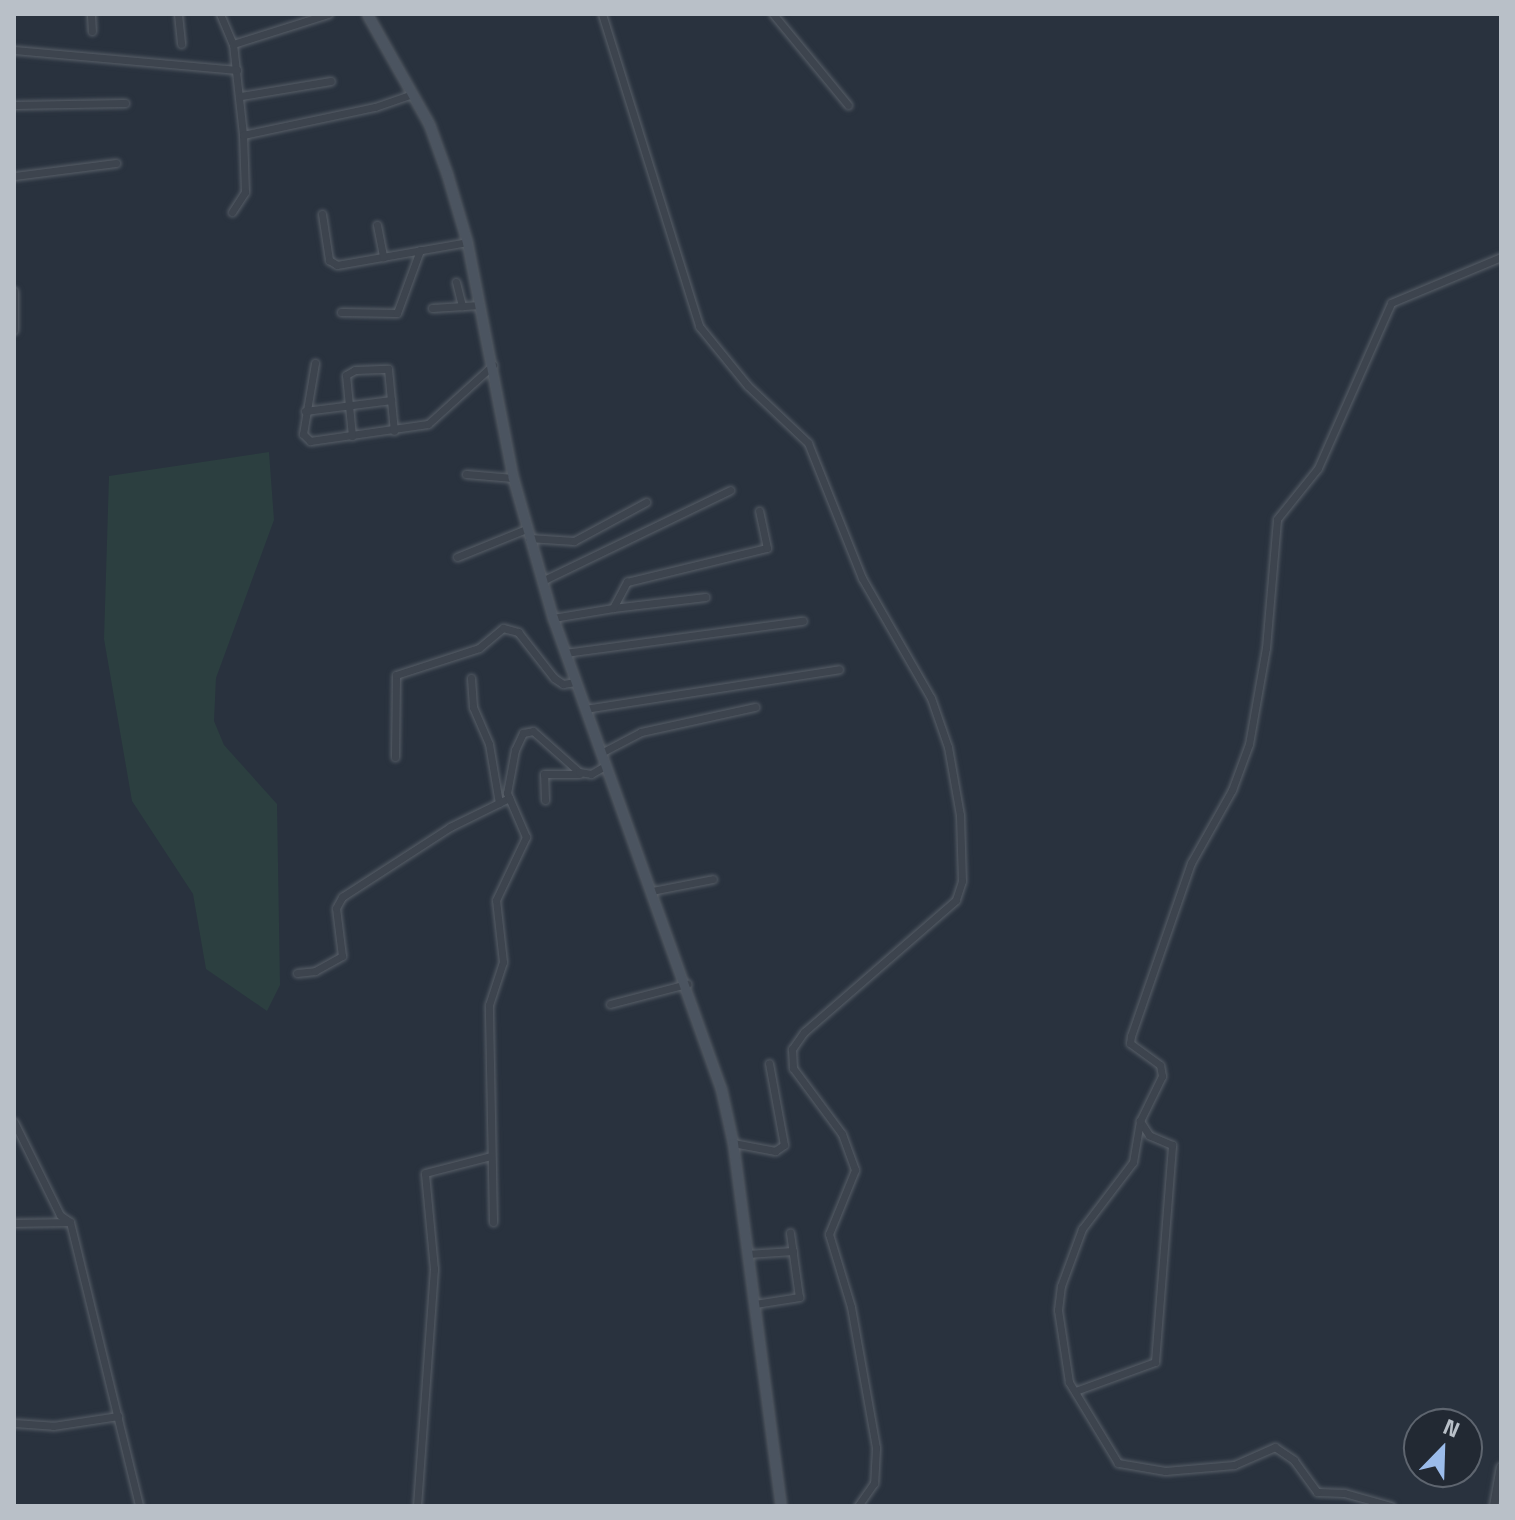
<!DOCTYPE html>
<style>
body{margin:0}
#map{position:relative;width:1515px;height:1520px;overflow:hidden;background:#29323e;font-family:"Titillium Web",sans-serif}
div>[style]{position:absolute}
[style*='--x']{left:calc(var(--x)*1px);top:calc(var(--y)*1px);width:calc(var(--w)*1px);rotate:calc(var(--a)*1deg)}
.green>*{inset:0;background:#2c3f40}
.roads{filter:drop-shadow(0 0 2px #585f68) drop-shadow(0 0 2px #585f68)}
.minor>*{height:7px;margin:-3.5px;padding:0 3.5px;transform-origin:3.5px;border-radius:3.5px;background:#3d444e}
.tertiary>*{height:8px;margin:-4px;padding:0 4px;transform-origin:4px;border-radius:4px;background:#3d444e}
.secondary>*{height:9px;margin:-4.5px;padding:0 4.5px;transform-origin:4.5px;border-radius:4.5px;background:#4b5460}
span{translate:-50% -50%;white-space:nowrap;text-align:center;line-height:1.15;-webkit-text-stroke:7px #222933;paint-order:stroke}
.frame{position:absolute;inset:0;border:16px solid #b9c0c8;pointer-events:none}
.north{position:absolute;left:1403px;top:1408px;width:80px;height:80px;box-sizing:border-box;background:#222933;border:2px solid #5e656f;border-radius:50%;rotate:23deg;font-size:22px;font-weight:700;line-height:32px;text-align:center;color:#b9c0c8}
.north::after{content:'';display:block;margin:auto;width:28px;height:36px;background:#9bbceb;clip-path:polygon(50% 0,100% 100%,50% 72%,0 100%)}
</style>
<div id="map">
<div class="green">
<div style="clip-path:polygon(269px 452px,274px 520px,216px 678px,214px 721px,224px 745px,277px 804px,280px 985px,267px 1011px,206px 969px,193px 894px,132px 801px,104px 639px,109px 476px)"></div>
</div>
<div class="roads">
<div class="minor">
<div style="--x:91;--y:14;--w:17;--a:87"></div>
<div style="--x:178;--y:14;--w:30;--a:84"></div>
<div style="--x:220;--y:14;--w:33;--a:67"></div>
<div style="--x:233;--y:44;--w:92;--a:83.7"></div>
<div style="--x:243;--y:135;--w:57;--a:88"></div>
<div style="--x:245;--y:192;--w:24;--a:123"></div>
<div style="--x:602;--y:14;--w:327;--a:72.7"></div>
<div style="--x:699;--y:326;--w:77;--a:50.8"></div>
<div style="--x:748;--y:386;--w:83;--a:43.5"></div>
<div style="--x:808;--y:443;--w:145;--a:68.2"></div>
<div style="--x:862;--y:578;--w:138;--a:60.1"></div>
<div style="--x:931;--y:698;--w:52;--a:70.9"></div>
<div style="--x:948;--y:747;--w:69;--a:80"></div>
<div style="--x:960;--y:815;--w:66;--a:88.3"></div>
<div style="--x:962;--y:881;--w:20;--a:108"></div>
<div style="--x:956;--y:900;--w:201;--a:139"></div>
<div style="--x:804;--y:1032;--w:21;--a:125"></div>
<div style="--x:792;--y:1049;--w:19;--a:87"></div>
<div style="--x:793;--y:1068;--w:82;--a:53.4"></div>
<div style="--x:842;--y:1134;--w:38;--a:70"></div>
<div style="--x:855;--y:1170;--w:69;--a:112.1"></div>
<div style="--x:829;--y:1234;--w:76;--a:73.2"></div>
<div style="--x:851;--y:1307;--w:143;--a:79.9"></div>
<div style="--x:876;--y:1448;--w:35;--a:93"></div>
<div style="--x:874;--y:1483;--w:28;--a:125"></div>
<div style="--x:773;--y:14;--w:118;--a:50.5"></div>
<div style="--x:233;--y:44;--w:100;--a:-17.5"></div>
<div style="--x:14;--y:50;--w:224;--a:5.1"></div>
<div style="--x:241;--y:96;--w:91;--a:-9.5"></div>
<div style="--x:14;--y:105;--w:111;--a:-1"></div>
<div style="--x:243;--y:135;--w:135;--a:-12"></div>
<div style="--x:375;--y:107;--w:39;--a:-19"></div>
<div style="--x:14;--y:176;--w:103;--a:-7.3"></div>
<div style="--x:322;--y:214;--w:47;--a:81.3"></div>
<div style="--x:329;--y:260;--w:9;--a:32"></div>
<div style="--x:337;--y:265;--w:132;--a:-10"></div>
<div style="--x:377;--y:225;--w:33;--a:79"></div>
<div style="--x:456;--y:282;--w:25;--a:76"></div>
<div style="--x:14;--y:291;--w:39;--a:90"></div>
<div style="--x:432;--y:308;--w:48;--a:-3.6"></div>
<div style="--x:341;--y:312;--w:56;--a:1"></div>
<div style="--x:397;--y:313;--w:67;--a:-69.9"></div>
<div style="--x:315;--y:363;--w:72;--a:99.6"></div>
<div style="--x:303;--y:434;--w:10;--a:45"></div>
<div style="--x:310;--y:441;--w:119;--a:-8.2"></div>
<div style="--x:428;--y:424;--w:88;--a:-42.2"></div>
<div style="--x:305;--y:411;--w:87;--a:-7.3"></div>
<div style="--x:352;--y:436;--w:61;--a:-95.6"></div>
<div style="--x:346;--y:375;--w:10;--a:-29"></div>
<div style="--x:355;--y:370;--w:33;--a:-2"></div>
<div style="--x:388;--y:369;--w:62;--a:84.5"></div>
<div style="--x:466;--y:474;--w:47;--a:4.9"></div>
<div style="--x:529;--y:538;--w:45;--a:3.8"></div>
<div style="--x:574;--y:541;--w:82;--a:-28.4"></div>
<div style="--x:457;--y:557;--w:74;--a:-22.1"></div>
<div style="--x:542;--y:581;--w:209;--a:-25.8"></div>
<div style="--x:613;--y:608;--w:93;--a:-6.8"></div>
<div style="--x:553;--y:618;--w:61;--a:-9.5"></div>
<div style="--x:613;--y:608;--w:30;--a:-62"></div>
<div style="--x:627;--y:582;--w:144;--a:-13.7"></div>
<div style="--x:767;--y:548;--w:38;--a:-102"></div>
<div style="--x:565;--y:653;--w:240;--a:-7.7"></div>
<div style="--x:471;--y:678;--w:29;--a:86"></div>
<div style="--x:473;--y:707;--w:40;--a:66.6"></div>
<div style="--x:489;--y:744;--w:60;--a:80.4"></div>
<div style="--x:585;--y:709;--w:257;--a:-8.9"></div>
<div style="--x:601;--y:753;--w:45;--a:-27.7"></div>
<div style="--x:641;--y:732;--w:117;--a:-12.4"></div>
<div style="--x:395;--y:757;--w:82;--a:-89.3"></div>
<div style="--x:396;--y:675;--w:87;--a:-18"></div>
<div style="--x:479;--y:648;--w:31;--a:-40"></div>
<div style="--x:503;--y:628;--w:16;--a:15"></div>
<div style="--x:518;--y:632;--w:58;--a:52"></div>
<div style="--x:554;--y:678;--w:11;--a:34"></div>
<div style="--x:563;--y:684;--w:12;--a:-9"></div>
<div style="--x:545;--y:800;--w:26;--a:-92"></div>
<div style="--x:544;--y:774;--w:35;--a:0"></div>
<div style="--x:652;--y:891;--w:62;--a:-11.1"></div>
<div style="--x:297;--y:973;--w:18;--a:-6"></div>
<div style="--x:315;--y:971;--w:31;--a:-29"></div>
<div style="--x:342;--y:956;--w:48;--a:-97.1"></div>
<div style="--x:336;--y:908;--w:13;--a:-61"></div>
<div style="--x:342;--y:897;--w:129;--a:-32.9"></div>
<div style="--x:450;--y:827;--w:66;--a:-26.2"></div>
<div style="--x:610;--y:1004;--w:80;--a:-14.6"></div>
<div style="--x:14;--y:1122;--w:104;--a:63.7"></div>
<div style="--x:60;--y:1215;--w:12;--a:35"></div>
<div style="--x:70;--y:1222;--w:292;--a:76.3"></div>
<div style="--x:733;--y:1143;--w:43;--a:10.8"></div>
<div style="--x:775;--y:1151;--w:11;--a:-34"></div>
<div style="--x:784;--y:1145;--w:83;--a:-100.4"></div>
<div style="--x:493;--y:1222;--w:217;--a:-91.1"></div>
<div style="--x:489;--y:1005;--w:45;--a:-72"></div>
<div style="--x:503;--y:962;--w:62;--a:-96.4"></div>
<div style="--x:496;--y:900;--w:70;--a:-64.5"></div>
<div style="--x:526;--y:837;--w:48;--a:-113.4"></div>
<div style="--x:507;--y:793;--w:44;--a:-79.5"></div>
<div style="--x:515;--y:750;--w:19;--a:-65"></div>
<div style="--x:523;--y:733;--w:10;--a:-11"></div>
<div style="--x:533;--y:731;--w:62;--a:41.7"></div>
<div style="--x:579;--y:772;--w:12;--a:9"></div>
<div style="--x:591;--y:774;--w:16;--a:-30"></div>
<div style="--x:14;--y:1223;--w:56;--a:-1"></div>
<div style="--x:747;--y:1254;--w:46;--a:-3.7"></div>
<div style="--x:755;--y:1304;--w:45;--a:-9"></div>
<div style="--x:799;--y:1297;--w:65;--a:-98"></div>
<div style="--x:1078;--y:1390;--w:82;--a:-20"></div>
<div style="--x:1155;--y:1362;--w:218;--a:-85.5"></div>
<div style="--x:1172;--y:1145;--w:25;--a:-157"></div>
<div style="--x:1149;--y:1135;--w:17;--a:-123"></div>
<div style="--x:14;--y:1423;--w:39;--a:4"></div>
<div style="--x:53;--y:1426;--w:66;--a:-8.7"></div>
<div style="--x:417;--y:1506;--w:238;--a:-85.9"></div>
<div style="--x:434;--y:1269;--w:96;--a:-95.4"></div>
<div style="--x:425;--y:1173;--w:68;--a:-14.4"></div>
<div style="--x:1391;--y:1506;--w:49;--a:-164.5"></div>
<div style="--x:1344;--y:1493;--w:27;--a:-178"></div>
<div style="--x:1317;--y:1492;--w:39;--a:-126"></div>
<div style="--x:1294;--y:1460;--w:23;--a:-146"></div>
<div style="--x:1275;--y:1447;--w:45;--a:156.3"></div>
<div style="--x:1234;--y:1465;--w:69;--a:175"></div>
<div style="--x:1165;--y:1471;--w:48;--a:-170.3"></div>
<div style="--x:1118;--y:1463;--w:95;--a:-121.2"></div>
<div style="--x:1069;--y:1382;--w:73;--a:-98.7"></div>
<div style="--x:1058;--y:1310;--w:24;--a:-83"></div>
<div style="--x:1061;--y:1286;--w:61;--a:-69.8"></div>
<div style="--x:1082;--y:1229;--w:84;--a:-52.7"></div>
<div style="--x:1133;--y:1162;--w:42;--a:-80.3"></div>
<div style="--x:1140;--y:1121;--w:50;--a:-63.9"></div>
<div style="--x:1162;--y:1076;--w:11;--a:-100"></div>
<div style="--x:1160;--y:1065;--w:37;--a:-144"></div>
<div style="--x:1130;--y:1043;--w:7;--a:-82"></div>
<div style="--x:1131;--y:1036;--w:183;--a:-70.9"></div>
<div style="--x:1191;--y:863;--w:84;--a:-60.7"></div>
<div style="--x:1232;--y:790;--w:49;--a:-69.7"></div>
<div style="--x:1249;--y:744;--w:97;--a:-80"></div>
<div style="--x:1266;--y:648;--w:129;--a:-85.1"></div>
<div style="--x:1277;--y:519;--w:65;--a:-51.2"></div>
<div style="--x:1318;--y:468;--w:180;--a:-66.1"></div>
<div style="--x:1391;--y:303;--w:119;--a:-22.7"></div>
</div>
<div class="tertiary">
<div style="--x:1494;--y:1506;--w:39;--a:-80"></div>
</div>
<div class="secondary">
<div style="--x:367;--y:14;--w:126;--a:60.6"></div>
<div style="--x:429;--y:124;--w:53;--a:70.2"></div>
<div style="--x:447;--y:174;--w:71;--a:73.6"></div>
<div style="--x:467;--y:242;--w:240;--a:79"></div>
<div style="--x:513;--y:478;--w:146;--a:74.1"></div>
<div style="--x:553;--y:618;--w:500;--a:70.37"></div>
<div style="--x:721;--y:1089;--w:55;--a:77.5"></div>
<div style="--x:733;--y:1143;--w:366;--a:82.5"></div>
</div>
</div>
<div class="frame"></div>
<div class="north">N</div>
</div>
